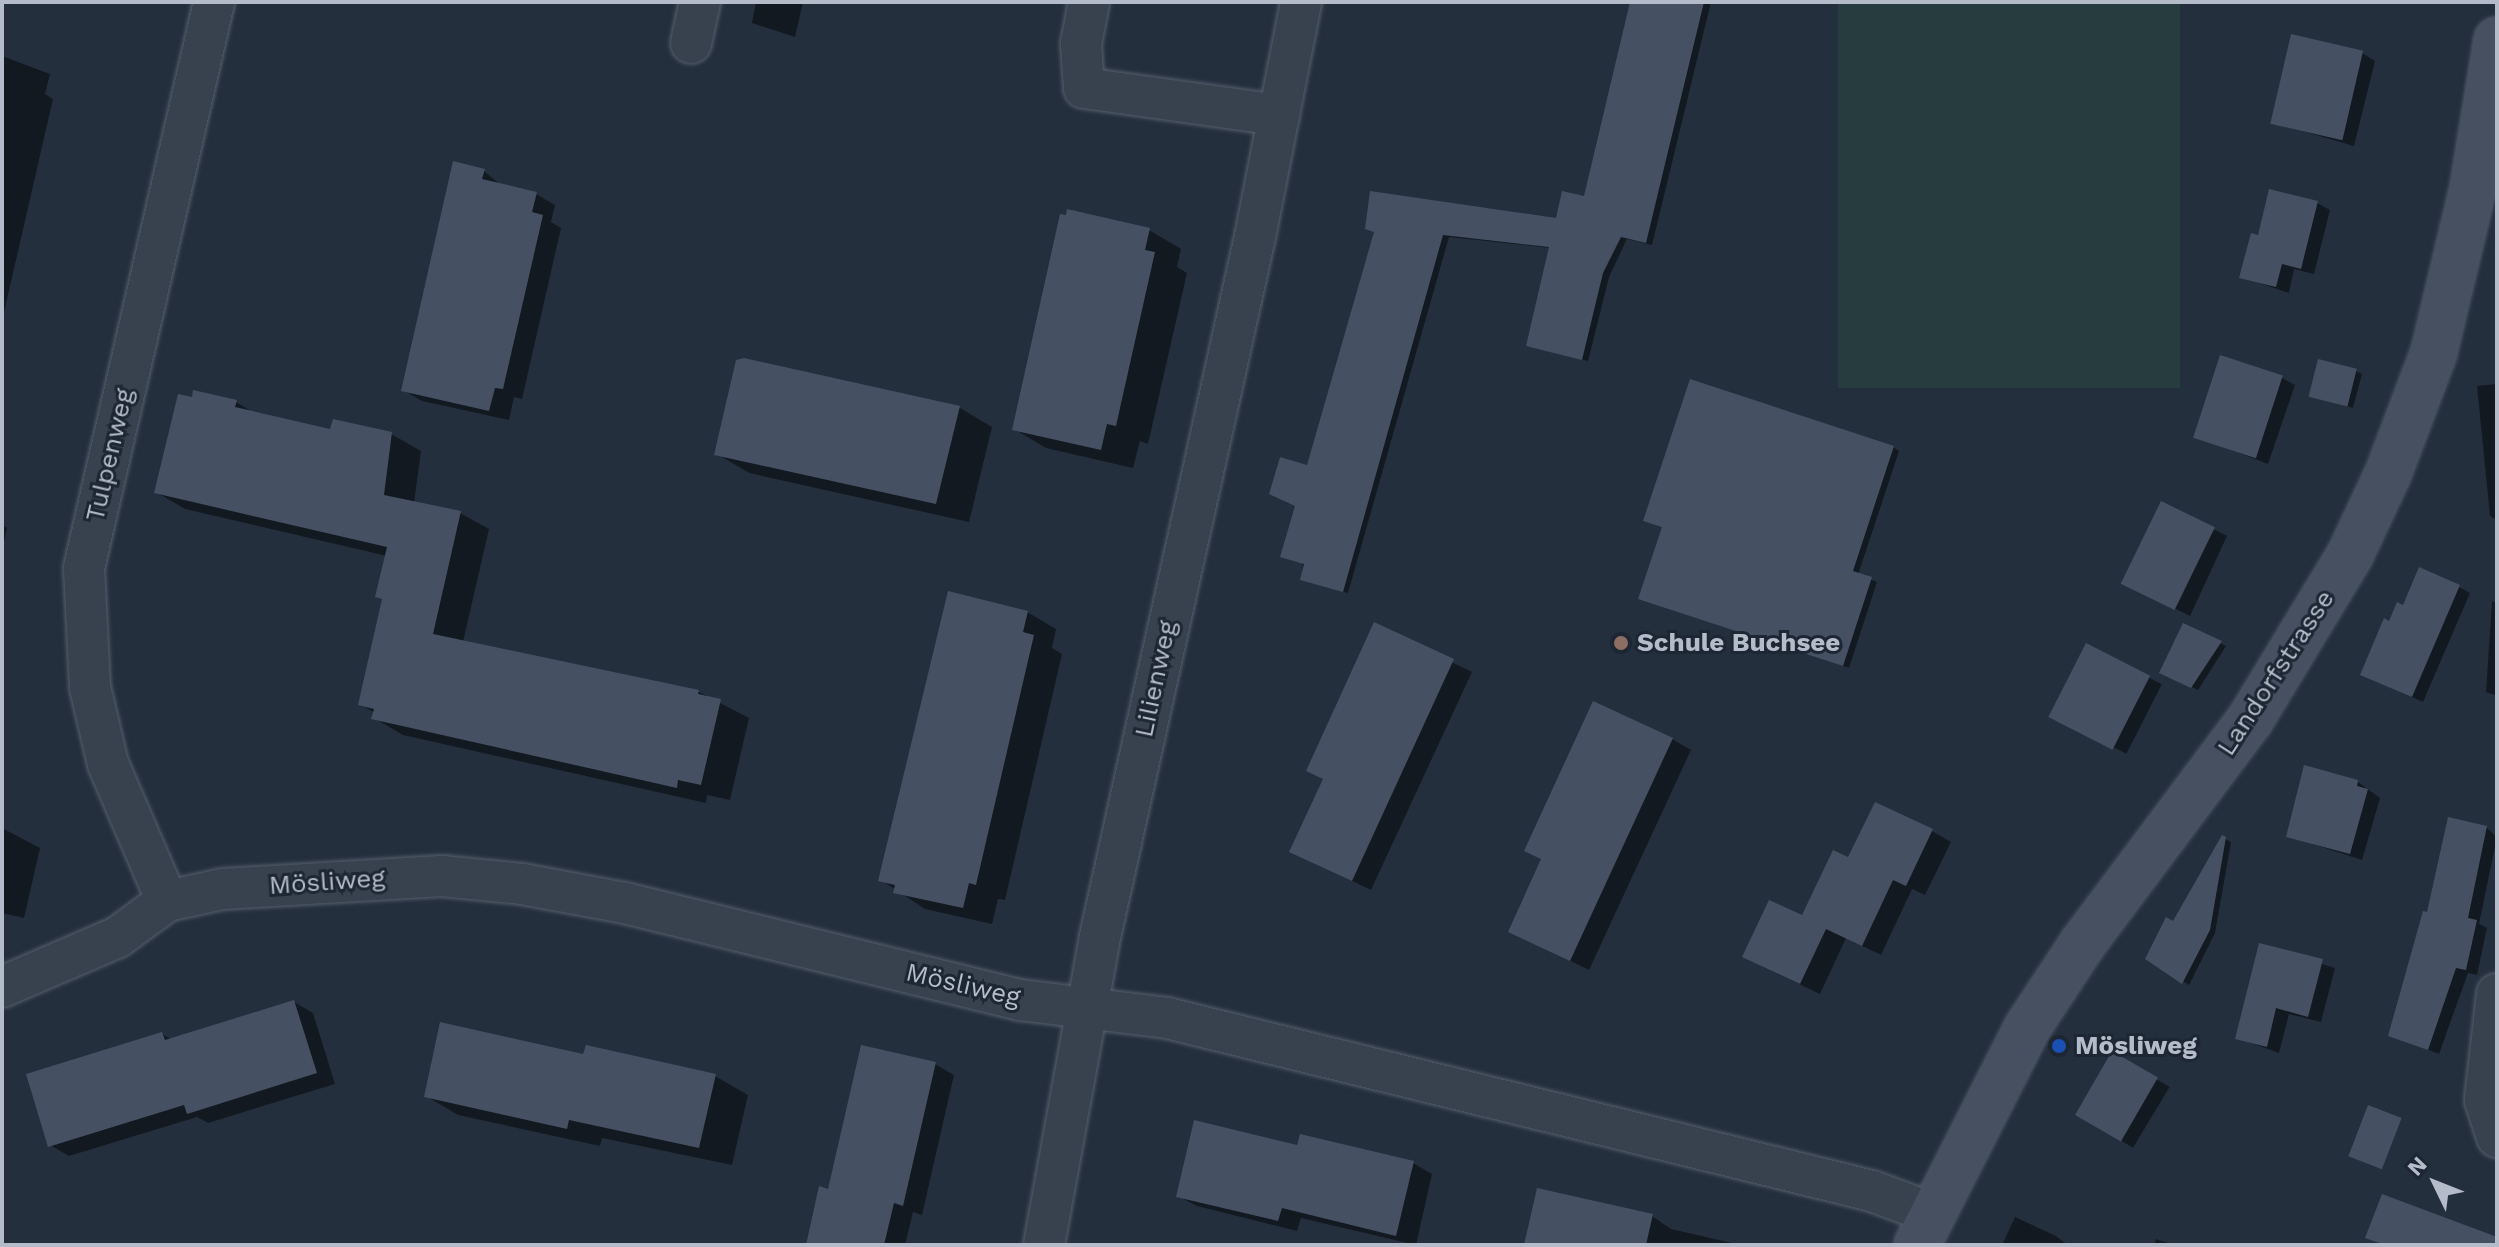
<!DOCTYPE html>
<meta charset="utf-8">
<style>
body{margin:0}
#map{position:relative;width:2499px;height:1247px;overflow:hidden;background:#242f3e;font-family:"Work Sans",sans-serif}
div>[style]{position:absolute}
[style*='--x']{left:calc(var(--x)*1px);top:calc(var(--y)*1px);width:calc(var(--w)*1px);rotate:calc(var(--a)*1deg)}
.green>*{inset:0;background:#263c3f;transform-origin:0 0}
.shadow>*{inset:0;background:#0007;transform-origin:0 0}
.building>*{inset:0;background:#455162;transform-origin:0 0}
.roads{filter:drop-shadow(0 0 2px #565f6c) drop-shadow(0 0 2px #565f6c)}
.street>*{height:40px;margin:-20px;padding:0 20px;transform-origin:20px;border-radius:20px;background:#38414e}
.secondary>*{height:44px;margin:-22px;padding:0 22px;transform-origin:22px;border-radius:22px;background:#465061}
.dots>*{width:22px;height:22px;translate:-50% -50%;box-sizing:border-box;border:4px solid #1d2633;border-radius:50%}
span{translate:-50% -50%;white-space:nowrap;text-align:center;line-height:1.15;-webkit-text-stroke:6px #1d2633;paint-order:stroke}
.street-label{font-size:26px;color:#b4bcc9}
.poi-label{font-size:26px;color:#b4bcc9;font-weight:700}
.left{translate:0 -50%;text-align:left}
.frame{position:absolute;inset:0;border:4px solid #b4bcc9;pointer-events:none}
.north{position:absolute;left:2395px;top:1143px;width:80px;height:80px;-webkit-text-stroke:6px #1d2633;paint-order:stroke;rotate:313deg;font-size:22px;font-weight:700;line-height:32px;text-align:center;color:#b4bcc9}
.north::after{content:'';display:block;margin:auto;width:28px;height:36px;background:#b4bcc9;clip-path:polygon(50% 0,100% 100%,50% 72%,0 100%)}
</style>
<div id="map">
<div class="green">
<div style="left:1838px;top:2px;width:342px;height:386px"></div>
</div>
<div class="shadow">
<div style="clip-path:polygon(756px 2px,803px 2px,795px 37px,752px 23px)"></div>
<div style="clip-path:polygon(1626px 2px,1711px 2px,1652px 245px,1627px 239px,1609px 277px,1588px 361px,1528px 345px,1551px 248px,1449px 237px,1348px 593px,1308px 582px,1302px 579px,1308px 468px,1376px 233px,1557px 220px,1585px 199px,1632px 3px)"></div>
<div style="clip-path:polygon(2362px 53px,2375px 61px,2354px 146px,2271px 122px)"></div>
<div style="clip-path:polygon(2px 56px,50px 74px,45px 94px,53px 99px,2px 321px)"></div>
<div style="clip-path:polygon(484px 171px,502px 186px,536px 194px,555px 205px,551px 222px,561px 228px,522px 399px,514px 397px,509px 420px,422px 401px,403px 390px)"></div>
<div style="clip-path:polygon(2317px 203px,2330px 210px,2314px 274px,2294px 269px,2289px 293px,2242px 277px,2260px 237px)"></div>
<div style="clip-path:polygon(1149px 230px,1181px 249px,1177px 267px,1187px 273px,1148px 444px,1140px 441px,1133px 468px,1046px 448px,1014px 429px)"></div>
<div style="clip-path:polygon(738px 362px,960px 408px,992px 427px,969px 522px,749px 473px,717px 454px)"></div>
<div style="clip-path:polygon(2356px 371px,2362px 374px,2353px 408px,2311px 396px)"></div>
<div style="clip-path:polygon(2282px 378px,2295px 385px,2268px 464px,2195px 436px)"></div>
<div style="clip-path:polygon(2497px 384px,2497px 514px,2495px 519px,2490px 516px,2477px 386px)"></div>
<div style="clip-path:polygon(236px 402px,258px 415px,331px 432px,391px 434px,421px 451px,414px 503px,460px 513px,489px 529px,463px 642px,699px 692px,749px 718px,730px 800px,707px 795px,706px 803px,403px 735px,374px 718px,375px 713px,360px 704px,384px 600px,387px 556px,185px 509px,156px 492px)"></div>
<div style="clip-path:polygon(1893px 447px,1899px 451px,1858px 575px,1877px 582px,1849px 668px,1640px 598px)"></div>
<div style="clip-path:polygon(2162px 503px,2227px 536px,2190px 616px,2137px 590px)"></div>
<div style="clip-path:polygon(2px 525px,7px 528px,2px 551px)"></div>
<div style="clip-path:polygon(2459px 587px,2470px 593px,2423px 702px,2362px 674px,2404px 608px)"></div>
<div style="clip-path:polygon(2492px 601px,2497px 603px,2497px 696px,2486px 692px)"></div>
<div style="clip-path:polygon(1027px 612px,1056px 629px,1052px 648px,1062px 654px,1005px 900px,998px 899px,992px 924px,925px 909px,881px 880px)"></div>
<div style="clip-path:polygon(1375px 625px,1472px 672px,1371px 890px,1292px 852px,1325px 780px,1308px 771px)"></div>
<div style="clip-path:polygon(2184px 626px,2226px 646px,2198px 690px,2168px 675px)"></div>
<div style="left:2087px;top:646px;width:84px;height:78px;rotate:27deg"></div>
<div style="clip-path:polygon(1672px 739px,1691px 750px,1589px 970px,1510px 931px,1543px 860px)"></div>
<div style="clip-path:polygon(2358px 782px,2380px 798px,2362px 860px,2288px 836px)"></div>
<div style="clip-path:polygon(2449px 820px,2487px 828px,2497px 837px,2479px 924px,2487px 928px,2477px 975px,2468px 973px,2439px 1054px,2390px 1035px,2429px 914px)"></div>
<div style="clip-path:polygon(2px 828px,40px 848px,24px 918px,2px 913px)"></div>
<div style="clip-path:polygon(1932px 831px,1951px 842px,1925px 895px,1912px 889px,1881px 955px,1846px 938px,1820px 994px,1763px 967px,1849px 860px)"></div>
<div style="clip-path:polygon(2223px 838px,2231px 842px,2215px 933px,2189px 985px,2147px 958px,2174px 924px)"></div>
<div style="clip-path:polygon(2261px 945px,2335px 968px,2321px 1022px,2289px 1014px,2279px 1053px,2237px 1038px)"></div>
<div style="clip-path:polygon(294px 1002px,313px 1013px,335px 1084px,208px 1123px,197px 1117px,69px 1156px,50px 1145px,162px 1034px,172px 1040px)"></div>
<div style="left:2113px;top:1053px;width:66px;height:71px;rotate:31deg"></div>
<div style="clip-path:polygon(585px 1056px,715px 1076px,748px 1095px,732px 1165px,602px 1138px,600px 1146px,458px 1115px,426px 1096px)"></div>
<div style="clip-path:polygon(935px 1064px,954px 1075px,922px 1215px,913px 1212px,905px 1245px,808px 1245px,829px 1191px)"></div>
<div style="clip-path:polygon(1299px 1147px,1413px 1163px,1432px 1174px,1416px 1245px,1301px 1218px,1297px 1231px,1197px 1206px,1178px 1196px)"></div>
<div style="clip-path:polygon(1652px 1216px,1671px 1229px,1741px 1245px,1526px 1245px)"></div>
<div style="clip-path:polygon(2015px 1217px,2056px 1236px,2068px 1245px,2002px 1245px)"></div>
<div style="clip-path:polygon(2156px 1239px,2173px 1245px,2154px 1245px)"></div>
</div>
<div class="building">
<div style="clip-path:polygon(1630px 2px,1704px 2px,1646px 243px,1621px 237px,1603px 273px,1582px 360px,1526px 346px,1549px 247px,1443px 235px,1343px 592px,1300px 580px,1304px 564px,1280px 557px,1295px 506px,1269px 494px,1280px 457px,1307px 465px,1374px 232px,1365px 229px,1370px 191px,1556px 218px,1562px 191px,1584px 196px)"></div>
<div style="left:2291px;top:34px;width:74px;height:92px;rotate:13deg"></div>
<div style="clip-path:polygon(453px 161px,485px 169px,482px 179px,537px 192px,532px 212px,543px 215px,503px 389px,495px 388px,489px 411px,401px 391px)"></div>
<div style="clip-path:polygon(2269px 189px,2318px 201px,2301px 269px,2282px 264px,2276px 287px,2239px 278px,2251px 233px,2258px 235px)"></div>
<div style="clip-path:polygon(1067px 209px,1150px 228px,1145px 250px,1155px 252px,1116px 426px,1107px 424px,1101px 450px,1012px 430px,1060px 214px,1066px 215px)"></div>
<div style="left:2220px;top:355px;width:66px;height:87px;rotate:18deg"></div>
<div style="clip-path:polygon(744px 358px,960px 406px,936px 504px,714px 455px,736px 360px)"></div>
<div style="left:2318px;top:359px;width:40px;height:39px;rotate:14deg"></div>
<div style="clip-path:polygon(1690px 379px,1894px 446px,1853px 571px,1872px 577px,1843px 666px,1638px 599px,1662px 527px,1643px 521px)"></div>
<div style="clip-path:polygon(193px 390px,237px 400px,235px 407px,330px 429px,333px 419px,392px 432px,384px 495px,461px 511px,433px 634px,699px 690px,698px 694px,721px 699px,701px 785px,678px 780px,677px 788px,371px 719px,374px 709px,358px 705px,382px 599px,375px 597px,387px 547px,154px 493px,178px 394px,192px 397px)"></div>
<div style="left:2161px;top:501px;width:60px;height:92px;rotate:26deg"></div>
<div style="clip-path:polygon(2419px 567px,2460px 585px,2412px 697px,2360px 675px,2384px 618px,2389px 621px,2397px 602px,2403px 605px)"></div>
<div style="clip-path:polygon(948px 591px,1028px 611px,1023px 632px,1034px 635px,976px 885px,969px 883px,963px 908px,893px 893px,895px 885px,878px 881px)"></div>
<div style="clip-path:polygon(1374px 622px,1454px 659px,1352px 881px,1289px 852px,1323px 779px,1306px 771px)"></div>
<div style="clip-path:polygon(2183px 623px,2222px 641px,2191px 688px,2159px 673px)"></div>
<div style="left:2086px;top:643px;width:72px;height:83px;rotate:27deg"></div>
<div style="clip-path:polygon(1593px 701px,1673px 738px,1570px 961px,1508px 932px,1541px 859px,1524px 851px)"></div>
<div style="clip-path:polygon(2304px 765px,2358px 780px,2357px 786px,2368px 789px,2350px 854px,2286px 837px)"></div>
<div style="clip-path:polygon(1875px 802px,1933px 829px,1906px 886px,1893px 880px,1862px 946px,1826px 929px,1800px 984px,1742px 957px,1769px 900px,1802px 915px,1833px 850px,1848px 857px)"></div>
<div style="clip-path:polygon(2448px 817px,2487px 826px,2468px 918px,2477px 920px,2466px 970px,2456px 968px,2428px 1050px,2388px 1036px,2423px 911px,2427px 912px)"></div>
<div style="clip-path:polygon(2222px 835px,2226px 837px,2210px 930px,2182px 984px,2145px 959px,2166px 917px,2173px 921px)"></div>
<div style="clip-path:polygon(2259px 943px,2323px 959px,2308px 1017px,2276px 1008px,2267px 1047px,2235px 1039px)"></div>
<div style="clip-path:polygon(294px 1000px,317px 1073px,187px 1114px,184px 1105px,48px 1147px,26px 1074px,162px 1032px,165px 1040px)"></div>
<div style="clip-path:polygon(440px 1022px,583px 1054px,586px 1045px,716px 1074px,699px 1148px,569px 1120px,567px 1129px,424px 1097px)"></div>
<div style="clip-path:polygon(861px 1045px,936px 1062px,903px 1206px,894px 1203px,884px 1245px,806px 1245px,819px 1186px,828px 1189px)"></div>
<div style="left:2112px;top:1051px;width:53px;height:74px;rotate:30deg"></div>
<div style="left:2368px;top:1105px;width:36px;height:55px;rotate:21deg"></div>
<div style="clip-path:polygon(1194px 1120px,1297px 1145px,1300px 1134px,1414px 1161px,1396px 1236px,1282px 1208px,1278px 1221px,1176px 1197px)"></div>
<div style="clip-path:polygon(1537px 1188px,1653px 1214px,1646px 1245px,1524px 1245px)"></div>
<div style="clip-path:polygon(2382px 1194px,2497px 1237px,2497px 1245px,2385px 1245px,2365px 1238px)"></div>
</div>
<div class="roads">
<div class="street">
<div style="--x:1089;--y:2;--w:43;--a:100.8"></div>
<div style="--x:1081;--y:44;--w:44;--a:86.1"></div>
<div style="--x:1084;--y:88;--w:197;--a:7.9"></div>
<div style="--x:691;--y:43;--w:42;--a:-77.6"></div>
<div style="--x:167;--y:901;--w:149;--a:-113.3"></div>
<div style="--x:108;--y:764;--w:79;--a:-103.2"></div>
<div style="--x:90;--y:687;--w:119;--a:-92.9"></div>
<div style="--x:84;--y:568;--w:581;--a:-77.06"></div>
<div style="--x:2;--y:987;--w:126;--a:-23.3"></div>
<div style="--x:118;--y:937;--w:61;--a:-36.3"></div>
<div style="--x:167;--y:901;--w:57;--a:-12.1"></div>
<div style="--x:223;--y:889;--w:219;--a:-3.4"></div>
<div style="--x:442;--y:876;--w:80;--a:5.7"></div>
<div style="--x:522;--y:884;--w:105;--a:10.5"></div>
<div style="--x:625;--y:903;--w:408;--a:13.8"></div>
<div style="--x:1021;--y:1000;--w:147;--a:7"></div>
<div style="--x:1167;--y:1018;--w:726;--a:13.79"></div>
<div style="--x:1872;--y:1191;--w:63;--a:20.4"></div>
<div style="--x:2497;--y:994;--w:107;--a:96.5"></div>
<div style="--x:2485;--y:1100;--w:39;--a:72"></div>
<div style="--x:1044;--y:1245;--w:313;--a:-79.7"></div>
<div style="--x:1100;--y:937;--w:722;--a:-77.52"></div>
<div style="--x:1256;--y:232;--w:234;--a:-78.9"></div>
</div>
<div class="secondary">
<div style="--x:1917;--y:1245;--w:243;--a:-63.1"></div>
<div style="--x:2027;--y:1028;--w:102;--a:-56.6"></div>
<div style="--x:2083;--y:943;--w:279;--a:-53.2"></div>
<div style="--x:2250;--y:720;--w:193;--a:-58.8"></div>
<div style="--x:2350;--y:555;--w:89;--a:-64.9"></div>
<div style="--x:2388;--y:474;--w:130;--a:-69.3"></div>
<div style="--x:2434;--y:352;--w:169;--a:-76.6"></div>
<div style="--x:2473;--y:188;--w:150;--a:-80.8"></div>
</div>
</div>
<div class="dots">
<div style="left:1621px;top:643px;background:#8d6e63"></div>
<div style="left:2059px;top:1046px;background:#1a4fb4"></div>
</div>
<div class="street-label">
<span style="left:110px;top:455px;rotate:-77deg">Tulpenweg</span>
<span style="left:2276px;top:673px;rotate:-57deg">Landorfstrasse</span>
<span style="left:1156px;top:679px;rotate:-78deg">Lilienweg</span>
<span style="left:327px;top:882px;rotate:-4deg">Mösliweg</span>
<span style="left:963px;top:985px;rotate:13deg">Mösliweg</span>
</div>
<div class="poi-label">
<span class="left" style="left:1637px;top:643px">Schule Buchsee</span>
<span class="left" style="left:2075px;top:1046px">Mösliweg</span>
</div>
<div class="frame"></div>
<div class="north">N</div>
</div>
